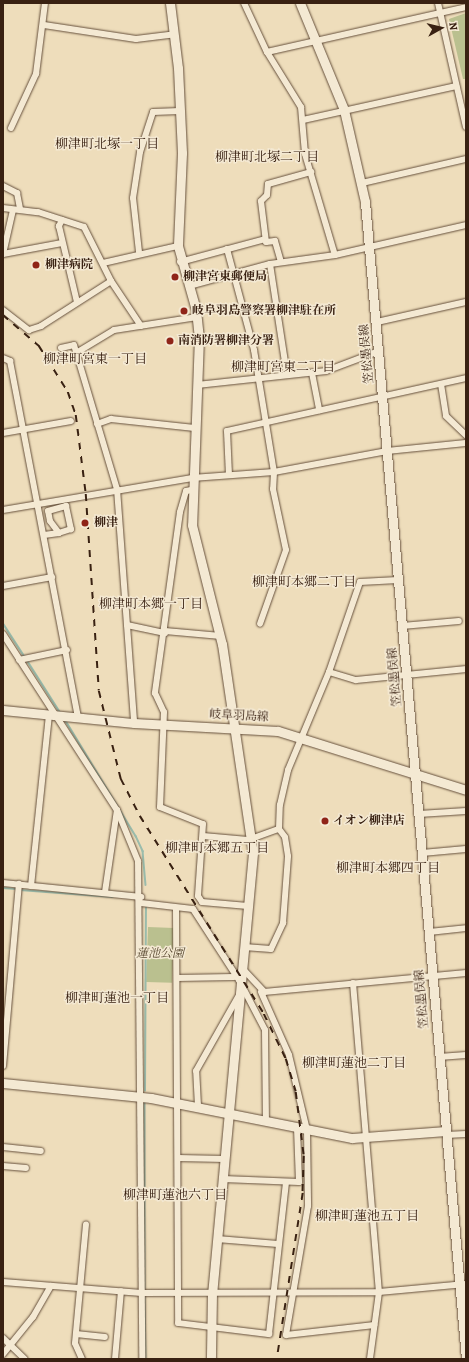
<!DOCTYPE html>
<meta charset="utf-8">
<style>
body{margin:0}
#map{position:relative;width:469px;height:1362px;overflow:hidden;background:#edb;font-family:Alegreya,"Noto Serif JP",serif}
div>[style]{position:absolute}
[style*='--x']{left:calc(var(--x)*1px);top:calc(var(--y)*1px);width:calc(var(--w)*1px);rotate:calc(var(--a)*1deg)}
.green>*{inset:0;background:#bac08f;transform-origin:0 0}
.stream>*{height:1.5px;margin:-0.75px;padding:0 0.75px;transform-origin:0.75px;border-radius:0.75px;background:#9abcac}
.roads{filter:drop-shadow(0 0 1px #66503c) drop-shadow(0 0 1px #66503c)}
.street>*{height:6px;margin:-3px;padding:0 3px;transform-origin:3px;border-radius:3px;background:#f4e9d3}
.secondary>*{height:9px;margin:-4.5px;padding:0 4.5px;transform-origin:4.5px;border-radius:4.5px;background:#f4e9d3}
.rail>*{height:1.5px;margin-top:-0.75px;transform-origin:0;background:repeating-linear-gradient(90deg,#392112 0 7px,transparent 0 14px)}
.dots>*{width:11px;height:11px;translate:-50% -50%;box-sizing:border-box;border:2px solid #f4e9d3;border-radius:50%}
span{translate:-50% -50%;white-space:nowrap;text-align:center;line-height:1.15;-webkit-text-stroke:3px #f4e9d3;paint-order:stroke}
.poi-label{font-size:12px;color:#392112;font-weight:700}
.left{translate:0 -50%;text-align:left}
.street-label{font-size:12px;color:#392112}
.park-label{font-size:12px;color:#594931;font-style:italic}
.neighbourhood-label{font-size:13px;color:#392112}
.frame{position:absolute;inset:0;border:4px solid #392112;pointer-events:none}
.north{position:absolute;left:421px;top:8px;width:40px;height:40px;-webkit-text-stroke:3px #f4e9d3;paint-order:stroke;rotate:82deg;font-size:11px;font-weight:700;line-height:16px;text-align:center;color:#392112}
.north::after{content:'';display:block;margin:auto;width:14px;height:18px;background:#392112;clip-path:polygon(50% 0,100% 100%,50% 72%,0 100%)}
</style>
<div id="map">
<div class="green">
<div style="clip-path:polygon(466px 13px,466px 79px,463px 79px,449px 19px)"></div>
<div style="left:148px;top:927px;width:26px;height:55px;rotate:2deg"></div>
</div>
<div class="stream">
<div style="--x:3;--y:623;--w:40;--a:57.1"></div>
<div style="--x:27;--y:660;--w:62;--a:57.6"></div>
<div style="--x:66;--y:721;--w:135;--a:58.7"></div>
<div style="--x:136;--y:836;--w:17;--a:65"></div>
<div style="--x:143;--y:851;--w:34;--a:85"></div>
<div style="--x:3;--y:888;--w:13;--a:4"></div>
<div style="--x:20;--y:890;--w:93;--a:4.3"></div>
<div style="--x:145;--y:1091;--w:183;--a:-89.7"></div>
<div style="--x:145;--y:1102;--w:187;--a:90"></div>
<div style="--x:145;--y:1297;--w:62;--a:89.1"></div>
</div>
<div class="roads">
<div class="street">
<div style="--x:244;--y:3;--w:54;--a:64.9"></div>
<div style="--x:267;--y:52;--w:65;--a:58.3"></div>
<div style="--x:301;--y:107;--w:47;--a:85.1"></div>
<div style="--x:305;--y:154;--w:105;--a:73.5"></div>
<div style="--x:438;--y:3;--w:127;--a:77.3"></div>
<div style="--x:44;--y:25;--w:93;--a:8.7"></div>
<div style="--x:136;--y:39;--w:39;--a:-7"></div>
<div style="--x:267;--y:52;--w:204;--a:-12.7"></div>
<div style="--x:303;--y:120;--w:157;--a:-12.5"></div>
<div style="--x:11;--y:128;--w:60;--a:-65.2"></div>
<div style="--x:36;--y:74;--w:72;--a:-82.8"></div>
<div style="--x:362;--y:183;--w:107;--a:-13"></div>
<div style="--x:3;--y:186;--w:16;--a:27"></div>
<div style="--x:17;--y:193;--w:16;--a:79"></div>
<div style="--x:3;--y:208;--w:35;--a:7"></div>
<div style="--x:38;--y:212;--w:48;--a:18.1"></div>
<div style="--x:84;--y:227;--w:60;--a:63.4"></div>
<div style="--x:111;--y:281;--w:54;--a:56.3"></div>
<div style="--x:62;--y:220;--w:7;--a:117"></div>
<div style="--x:59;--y:226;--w:78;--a:76.7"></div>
<div style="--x:227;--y:249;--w:105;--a:75"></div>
<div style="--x:254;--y:350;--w:124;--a:80.7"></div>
<div style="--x:274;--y:472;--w:17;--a:93"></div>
<div style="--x:273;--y:489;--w:62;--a:78"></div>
<div style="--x:286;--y:550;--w:78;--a:109.4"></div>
<div style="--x:139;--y:252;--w:54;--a:-96.3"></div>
<div style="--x:133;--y:198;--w:47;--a:-81.3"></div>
<div style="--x:140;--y:152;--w:42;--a:-72"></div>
<div style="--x:153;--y:112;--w:27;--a:-2"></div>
<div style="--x:3;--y:254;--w:60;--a:-10.6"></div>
<div style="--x:3;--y:254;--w:45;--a:-77.2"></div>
<div style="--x:180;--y:262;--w:88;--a:-15.1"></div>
<div style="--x:281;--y:262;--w:22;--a:-106"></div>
<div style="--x:275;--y:241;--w:9;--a:174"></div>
<div style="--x:266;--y:242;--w:41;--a:-97"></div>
<div style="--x:261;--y:201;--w:8;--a:-45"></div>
<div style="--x:267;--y:195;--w:11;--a:-85"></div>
<div style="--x:268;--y:184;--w:45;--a:-15.6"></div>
<div style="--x:103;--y:263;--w:77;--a:-12.8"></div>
<div style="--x:270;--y:264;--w:112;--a:81.3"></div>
<div style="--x:189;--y:286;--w:84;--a:-15.2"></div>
<div style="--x:270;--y:264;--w:66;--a:-7.9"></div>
<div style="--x:335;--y:255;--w:134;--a:-12.9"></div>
<div style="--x:3;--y:310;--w:33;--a:38"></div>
<div style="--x:29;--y:330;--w:13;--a:-18"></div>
<div style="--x:41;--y:326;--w:83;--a:-32.7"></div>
<div style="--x:377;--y:322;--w:91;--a:-12.7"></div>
<div style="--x:61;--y:348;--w:13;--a:-13"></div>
<div style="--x:74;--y:345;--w:150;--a:73.4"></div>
<div style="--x:117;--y:489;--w:235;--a:85.8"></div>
<div style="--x:76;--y:353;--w:44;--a:-31.2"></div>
<div style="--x:114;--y:330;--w:84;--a:-8.9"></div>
<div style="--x:3;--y:358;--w:8;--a:23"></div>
<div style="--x:10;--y:361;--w:363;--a:79.2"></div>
<div style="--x:312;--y:373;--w:38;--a:79"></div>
<div style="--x:441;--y:384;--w:32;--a:81"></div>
<div style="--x:446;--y:416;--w:28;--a:44"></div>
<div style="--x:197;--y:385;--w:130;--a:-6.2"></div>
<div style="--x:326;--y:371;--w:57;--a:-20.7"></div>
<div style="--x:97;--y:424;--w:15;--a:-20"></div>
<div style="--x:111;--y:419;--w:84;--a:6.1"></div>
<div style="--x:3;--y:433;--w:69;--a:-10"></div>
<div style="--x:229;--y:475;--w:44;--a:-92.6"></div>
<div style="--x:227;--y:431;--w:245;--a:-12.5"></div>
<div style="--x:191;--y:490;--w:5;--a:169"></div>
<div style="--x:186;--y:491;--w:22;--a:106"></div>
<div style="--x:180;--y:512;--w:183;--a:97.9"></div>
<div style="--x:155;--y:693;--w:21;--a:65"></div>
<div style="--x:164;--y:712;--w:95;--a:92.4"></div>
<div style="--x:160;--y:807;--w:46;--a:21.6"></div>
<div style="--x:203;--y:824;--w:72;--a:94"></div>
<div style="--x:198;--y:896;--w:7;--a:56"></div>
<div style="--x:202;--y:902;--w:46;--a:5"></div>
<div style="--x:3;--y:510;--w:192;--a:-9.6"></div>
<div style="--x:192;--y:478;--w:82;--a:-4.2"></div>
<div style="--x:274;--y:472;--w:115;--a:-10.5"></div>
<div style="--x:387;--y:451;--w:79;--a:-5.8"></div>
<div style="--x:44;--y:535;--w:15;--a:-8"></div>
<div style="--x:59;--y:533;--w:15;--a:-127"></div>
<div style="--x:50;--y:521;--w:10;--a:-101"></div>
<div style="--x:48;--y:511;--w:19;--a:-16"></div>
<div style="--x:66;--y:506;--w:24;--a:78"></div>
<div style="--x:71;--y:529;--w:13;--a:162"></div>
<div style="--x:3;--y:586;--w:50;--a:-10.4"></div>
<div style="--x:127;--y:625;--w:39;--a:12"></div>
<div style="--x:402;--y:626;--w:57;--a:-5"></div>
<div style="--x:165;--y:631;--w:56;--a:5.1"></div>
<div style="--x:3;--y:634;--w:210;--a:57.1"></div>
<div style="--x:117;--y:810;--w:55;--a:67.6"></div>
<div style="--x:138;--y:861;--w:498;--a:89.5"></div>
<div style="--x:19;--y:660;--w:49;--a:-11.8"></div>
<div style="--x:329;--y:672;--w:28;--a:17"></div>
<div style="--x:356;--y:680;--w:111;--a:-5.7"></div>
<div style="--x:419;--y:814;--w:47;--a:-3.7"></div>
<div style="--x:203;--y:836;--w:45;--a:5.1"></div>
<div style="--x:248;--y:840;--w:33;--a:-20"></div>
<div style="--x:279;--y:829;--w:24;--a:-88"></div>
<div style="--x:280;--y:805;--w:36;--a:-77"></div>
<div style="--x:288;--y:770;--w:106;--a:-67.3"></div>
<div style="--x:329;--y:672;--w:95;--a:-71"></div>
<div style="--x:360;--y:582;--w:38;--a:-3"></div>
<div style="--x:422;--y:853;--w:44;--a:-5.2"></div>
<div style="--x:3;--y:883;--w:139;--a:5.8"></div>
<div style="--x:31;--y:886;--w:172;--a:-84"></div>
<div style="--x:105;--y:892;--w:83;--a:-81.7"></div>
<div style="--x:141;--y:903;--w:52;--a:6.6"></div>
<div style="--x:193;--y:909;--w:85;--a:57.1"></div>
<div style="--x:239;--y:980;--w:56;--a:62.5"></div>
<div style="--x:265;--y:1030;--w:91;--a:89.4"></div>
<div style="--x:176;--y:909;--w:414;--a:89.7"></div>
<div style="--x:178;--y:1323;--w:92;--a:6.9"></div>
<div style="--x:269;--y:1334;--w:153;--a:-83.6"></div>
<div style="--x:429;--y:932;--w:37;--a:-6"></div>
<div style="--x:244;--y:947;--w:27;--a:4"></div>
<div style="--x:271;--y:949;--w:29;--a:-65"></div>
<div style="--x:283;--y:923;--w:67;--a:-85.7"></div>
<div style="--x:288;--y:856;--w:19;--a:-99"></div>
<div style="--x:285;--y:837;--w:10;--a:-127"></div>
<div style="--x:242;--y:968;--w:33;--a:47"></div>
<div style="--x:264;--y:992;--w:203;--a:-5.4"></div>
<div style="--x:177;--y:978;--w:57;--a:-1"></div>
<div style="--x:353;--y:983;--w:310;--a:85.2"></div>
<div style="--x:379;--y:1292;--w:68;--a:97.7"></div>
<div style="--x:261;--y:992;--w:69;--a:66"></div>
<div style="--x:289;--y:1055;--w:77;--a:76.5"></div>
<div style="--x:307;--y:1130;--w:76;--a:89.2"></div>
<div style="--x:308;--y:1206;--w:131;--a:99.7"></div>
<div style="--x:286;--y:1335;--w:89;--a:-6.5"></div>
<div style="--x:439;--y:1057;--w:27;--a:-4"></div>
<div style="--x:3;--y:1066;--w:183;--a:-85"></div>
<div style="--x:198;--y:1106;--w:35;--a:-93"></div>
<div style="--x:196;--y:1071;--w:85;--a:-60.4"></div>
<div style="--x:446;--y:1135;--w:20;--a:-3"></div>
<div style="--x:3;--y:1147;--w:38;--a:6"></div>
<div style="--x:178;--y:1158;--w:47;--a:1.2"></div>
<div style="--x:3;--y:1166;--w:23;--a:5"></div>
<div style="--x:223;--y:1179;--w:76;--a:2.3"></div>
<div style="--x:299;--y:1182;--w:55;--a:-92.1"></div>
<div style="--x:217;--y:1239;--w:61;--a:4.7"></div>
<div style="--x:3;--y:1282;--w:139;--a:4.5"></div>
<div style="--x:142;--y:1293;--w:237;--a:-0.2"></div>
<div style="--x:379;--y:1292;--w:87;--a:-5.3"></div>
<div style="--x:76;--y:1334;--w:29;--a:6"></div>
<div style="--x:3;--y:1338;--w:30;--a:44"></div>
<div style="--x:3;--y:1354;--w:48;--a:-51"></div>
<div style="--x:33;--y:1317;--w:36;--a:-60"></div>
<div style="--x:82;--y:1359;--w:17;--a:-114"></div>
<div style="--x:75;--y:1343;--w:119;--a:-84.7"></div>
<div style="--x:115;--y:1359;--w:68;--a:-85"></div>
</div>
<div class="secondary">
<div style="--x:170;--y:3;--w:65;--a:83"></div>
<div style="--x:178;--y:68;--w:85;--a:87.3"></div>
<div style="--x:182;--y:153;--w:93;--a:92.5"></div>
<div style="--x:178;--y:246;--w:66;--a:74.3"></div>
<div style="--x:196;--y:310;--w:27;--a:84"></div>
<div style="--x:199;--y:337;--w:188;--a:92.1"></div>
<div style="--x:192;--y:525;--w:123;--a:75.9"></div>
<div style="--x:222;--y:644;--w:211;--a:81.6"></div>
<div style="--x:253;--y:853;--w:441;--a:95.3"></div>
<div style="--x:212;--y:1292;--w:67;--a:90.9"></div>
<div style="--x:300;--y:3;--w:116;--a:67.6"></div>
<div style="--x:344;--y:110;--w:94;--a:77.1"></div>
<div style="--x:365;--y:202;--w:1160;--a:85.01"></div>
<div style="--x:3;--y:710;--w:132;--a:5.7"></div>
<div style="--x:134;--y:723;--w:144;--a:3.2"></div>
<div style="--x:278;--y:731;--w:197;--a:17.4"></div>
<div style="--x:3;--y:1083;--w:149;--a:5.8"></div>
<div style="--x:151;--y:1098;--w:205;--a:11.3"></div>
<div style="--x:352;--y:1138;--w:94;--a:-4.3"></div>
</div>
</div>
<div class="rail">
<div style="--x:3;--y:315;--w:48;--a:40.7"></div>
<div style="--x:39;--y:346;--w:54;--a:57.8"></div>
<div style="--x:68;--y:392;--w:24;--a:71"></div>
<div style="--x:76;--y:415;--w:80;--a:82.8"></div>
<div style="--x:86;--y:494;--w:197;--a:86.2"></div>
<div style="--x:99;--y:691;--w:91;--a:76"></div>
<div style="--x:121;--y:779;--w:42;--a:62.8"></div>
<div style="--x:140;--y:816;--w:234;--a:57.9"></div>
<div style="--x:264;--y:1014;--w:50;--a:63.9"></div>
<div style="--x:286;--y:1059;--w:34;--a:73"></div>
<div style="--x:296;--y:1092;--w:64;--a:82.9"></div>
<div style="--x:304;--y:1156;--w:37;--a:92"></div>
<div style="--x:303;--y:1193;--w:168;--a:98.9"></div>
</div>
<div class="dots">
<div style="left:36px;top:265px;background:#8f2418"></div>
<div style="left:175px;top:277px;background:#8f2418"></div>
<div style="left:184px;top:311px;background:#8f2418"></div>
<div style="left:170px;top:341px;background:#8f2418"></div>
<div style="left:85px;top:523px;background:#8f2418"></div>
<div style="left:325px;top:821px;background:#8f2418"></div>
</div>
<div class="poi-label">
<span class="left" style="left:45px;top:265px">柳津病院</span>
<span class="left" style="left:183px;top:277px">柳津宮東郵便局</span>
<span class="left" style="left:192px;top:311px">岐阜羽島警察署柳津駐在所</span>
<span class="left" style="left:178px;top:341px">南消防署柳津分署</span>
<span class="left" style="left:94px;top:523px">柳津</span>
<span class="left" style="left:333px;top:821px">イオン柳津店</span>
</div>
<div class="street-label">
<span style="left:367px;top:354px;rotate:-95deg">笠松墨俣線</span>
<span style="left:395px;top:677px;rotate:-95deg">笠松墨俣線</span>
<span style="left:239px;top:716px;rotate:3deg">岐阜羽島線</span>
<span style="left:422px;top:999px;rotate:-95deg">笠松墨俣線</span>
</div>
<div class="park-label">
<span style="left:160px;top:954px">蓮池公園</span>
</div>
<div class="neighbourhood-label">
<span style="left:107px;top:144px">柳津町北塚一丁目</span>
<span style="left:267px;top:157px">柳津町北塚二丁目</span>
<span style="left:95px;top:359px">柳津町宮東一丁目</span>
<span style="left:283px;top:367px">柳津町宮東二丁目</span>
<span style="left:304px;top:582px">柳津町本郷二丁目</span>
<span style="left:151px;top:604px">柳津町本郷一丁目</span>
<span style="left:217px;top:848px">柳津町本郷五丁目</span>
<span style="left:388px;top:868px">柳津町本郷四丁目</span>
<span style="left:117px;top:998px">柳津町蓮池一丁目</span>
<span style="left:354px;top:1063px">柳津町蓮池二丁目</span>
<span style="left:175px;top:1195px">柳津町蓮池六丁目</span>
<span style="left:367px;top:1216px">柳津町蓮池五丁目</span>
</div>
<div class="frame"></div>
<div class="north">N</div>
</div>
